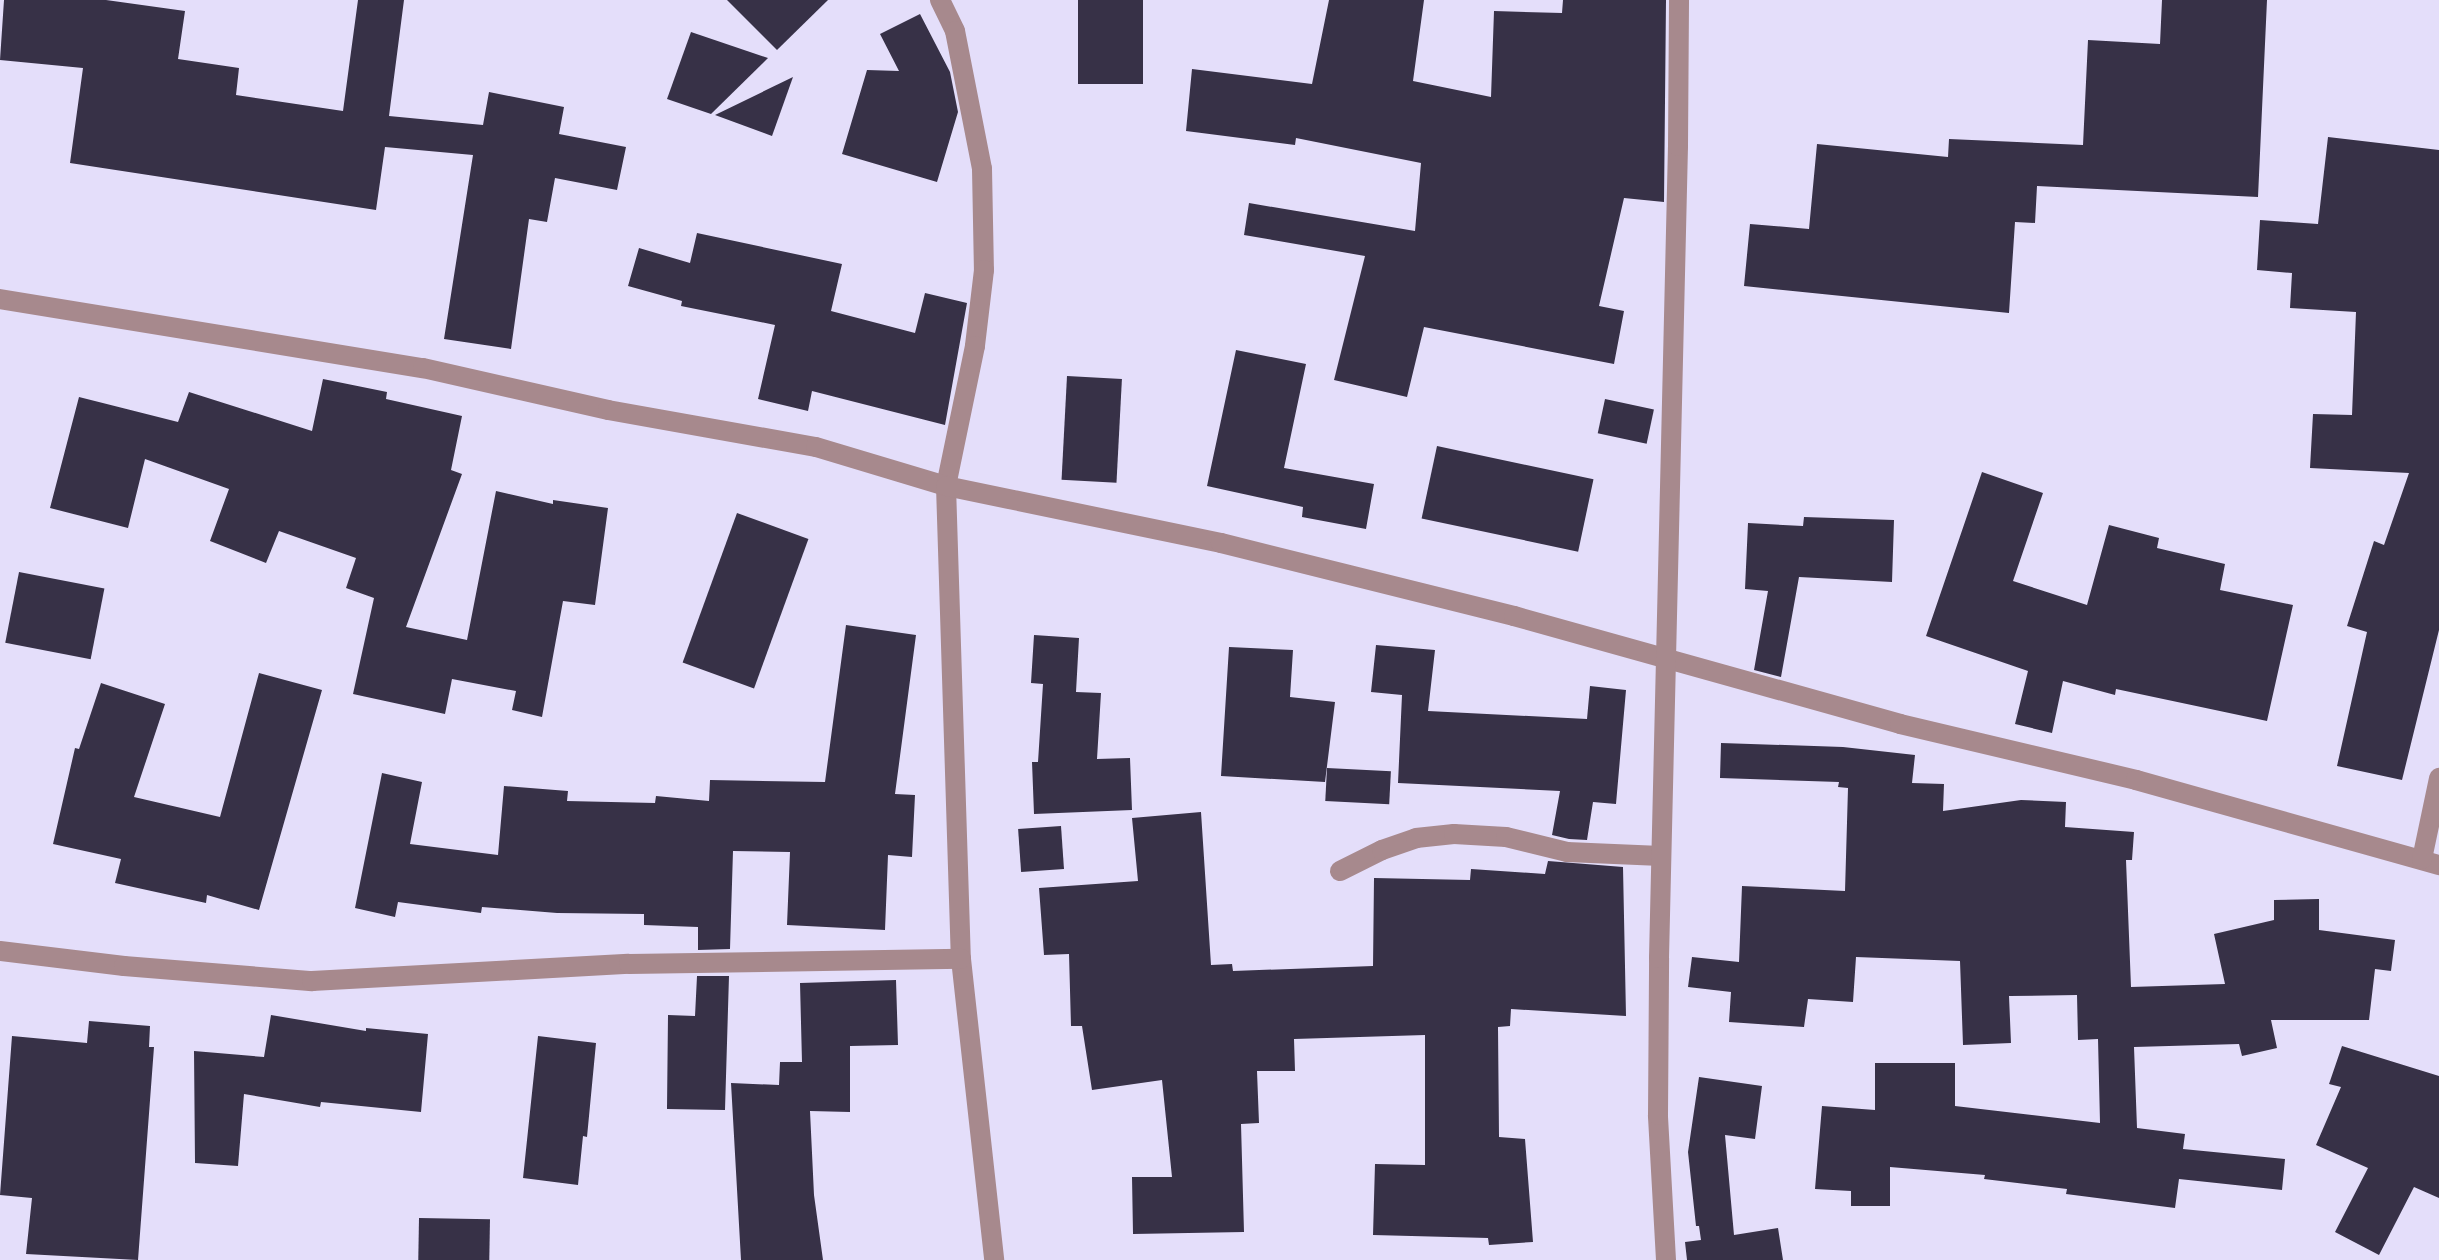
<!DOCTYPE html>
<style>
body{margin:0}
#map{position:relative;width:2439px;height:1260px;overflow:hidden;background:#e4defa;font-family:Montserrat,sans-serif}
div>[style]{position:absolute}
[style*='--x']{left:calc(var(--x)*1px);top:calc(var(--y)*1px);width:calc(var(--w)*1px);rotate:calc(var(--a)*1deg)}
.building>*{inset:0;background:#373147;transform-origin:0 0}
.street>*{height:20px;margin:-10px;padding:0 10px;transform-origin:10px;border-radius:10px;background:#a7898d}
span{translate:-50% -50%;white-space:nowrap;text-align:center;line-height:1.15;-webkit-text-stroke:8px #f0edfe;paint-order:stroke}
</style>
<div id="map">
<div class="building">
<div style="clip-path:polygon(4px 0,106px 0,185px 11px,178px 59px,239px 68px,236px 95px,343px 111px,358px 0,404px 0,389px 116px,483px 125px,489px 92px,564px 107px,559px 134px,626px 147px,617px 190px,555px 178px,547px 222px,529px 219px,511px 349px,444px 339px,473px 155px,385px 147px,376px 210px,70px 163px,83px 68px,0 60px)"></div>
<div style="clip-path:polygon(727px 0,828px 0,777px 50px)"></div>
<div style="left:1078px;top:0;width:65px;height:84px"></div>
<div style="clip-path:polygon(1329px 0,1424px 0,1413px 81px,1491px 97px,1494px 11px,1562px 13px,1563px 0,1666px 0,1664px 202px,1624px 198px,1599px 306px,1624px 311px,1614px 364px,1424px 327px,1407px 397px,1334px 380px,1365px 256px,1244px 235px,1249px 203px,1415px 231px,1421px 163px,1296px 138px,1295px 145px,1186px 131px,1192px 69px,1312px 84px)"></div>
<div style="clip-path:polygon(2162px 0,2267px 0,2258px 197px,2037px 186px,2035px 223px,2015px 222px,2009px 313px,1744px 286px,1750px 224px,1809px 229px,1817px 144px,1948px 157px,1949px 139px,2083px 145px,2088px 40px,2160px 44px)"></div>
<div style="clip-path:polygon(920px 14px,950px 72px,958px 112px,937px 182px,842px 154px,867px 70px,899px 71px,880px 34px)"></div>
<div style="clip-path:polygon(691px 32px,768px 58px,711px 114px,667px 99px)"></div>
<div style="clip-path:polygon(793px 77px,772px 136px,715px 115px)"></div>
<div style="clip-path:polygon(2328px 137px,2439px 150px,2439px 630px,2402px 780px,2337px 766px,2367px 632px,2347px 626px,2374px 541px,2384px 545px,2409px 473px,2310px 468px,2313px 414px,2352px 415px,2356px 312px,2290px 308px,2292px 273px,2257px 270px,2260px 220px,2318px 224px)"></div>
<div style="clip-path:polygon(697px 233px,842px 264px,831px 311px,915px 333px,925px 293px,967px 303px,945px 425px,812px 391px,808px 411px,758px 399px,775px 325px,681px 306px,682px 301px,628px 286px,639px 248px,690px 263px)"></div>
<div style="clip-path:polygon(1236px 350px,1306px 364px,1284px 468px,1374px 484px,1366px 529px,1302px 517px,1303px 507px,1207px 486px)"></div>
<div style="left:1067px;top:376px;width:55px;height:104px;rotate:3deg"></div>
<div style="clip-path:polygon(323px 379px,387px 392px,386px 399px,462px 416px,451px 470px,462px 474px,406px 627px,467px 640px,496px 491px,553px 504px,553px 500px,608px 508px,595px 605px,563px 601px,542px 717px,512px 710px,516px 691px,452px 679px,445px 714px,353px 694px,374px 598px,346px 588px,356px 558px,279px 531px,266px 563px,210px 541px,229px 489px,145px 459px,128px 528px,50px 508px,79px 397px,178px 422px,189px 392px,312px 431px)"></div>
<div style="left:1605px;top:399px;width:50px;height:35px;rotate:12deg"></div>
<div style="left:1437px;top:446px;width:160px;height:74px;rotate:12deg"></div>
<div style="clip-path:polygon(1982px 472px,2043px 493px,2013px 581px,2087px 605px,2109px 525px,2159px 538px,2157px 548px,2225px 564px,2220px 590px,2293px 605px,2267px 721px,2116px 689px,2115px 695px,2063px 681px,2052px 733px,2015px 724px,2028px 671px,1926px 636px)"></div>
<div style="left:737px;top:513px;width:76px;height:159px;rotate:20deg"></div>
<div style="clip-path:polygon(1804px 517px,1894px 520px,1892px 582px,1799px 577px,1781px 677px,1754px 670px,1768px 591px,1745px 589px,1748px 523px,1803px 526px)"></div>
<div style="left:19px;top:572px;width:87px;height:72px;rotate:11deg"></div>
<div style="clip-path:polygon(846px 625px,916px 635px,895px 794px,915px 795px,912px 857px,888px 855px,885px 930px,787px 925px,790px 852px,733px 851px,730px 949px,698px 950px,698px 927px,644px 925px,644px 914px,557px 913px,482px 907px,481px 913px,398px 902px,395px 917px,355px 908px,382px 773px,422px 782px,410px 844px,498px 855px,504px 786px,568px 791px,567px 801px,655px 803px,656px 796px,709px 801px,710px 780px,825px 782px)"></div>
<div style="clip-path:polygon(1034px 635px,1079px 638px,1076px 692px,1101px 693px,1097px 759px,1130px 758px,1132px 810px,1034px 814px,1032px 762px,1038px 762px,1043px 684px,1031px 683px)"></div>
<div style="clip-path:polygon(1376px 645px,1435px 650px,1428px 711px,1587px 719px,1590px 686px,1626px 690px,1616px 804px,1593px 802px,1587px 840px,1569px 839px,1552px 835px,1560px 791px,1398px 783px,1402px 695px,1371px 692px)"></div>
<div style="clip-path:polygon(1229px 647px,1293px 650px,1290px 697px,1335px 702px,1325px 782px,1221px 776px)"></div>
<div style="clip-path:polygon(259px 673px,322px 690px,259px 910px,207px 895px,206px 903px,115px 883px,121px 859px,53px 844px,75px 748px,79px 749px,101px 683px,165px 704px,134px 797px,220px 817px)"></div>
<div style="clip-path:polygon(1721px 743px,1843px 747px,1915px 755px,1912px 783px,1944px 784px,1943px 811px,2021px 800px,2066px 802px,2065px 827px,2134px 832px,2132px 860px,2126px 860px,2131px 987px,2225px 984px,2214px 934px,2274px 920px,2274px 900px,2319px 899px,2319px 930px,2395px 940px,2391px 971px,2375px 969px,2369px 1020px,2271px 1020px,2277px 1048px,2242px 1056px,2239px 1044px,2134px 1047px,2137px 1128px,2185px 1134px,2183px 1149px,2285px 1159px,2282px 1190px,2179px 1179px,2175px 1208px,2066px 1194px,2067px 1189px,1984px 1179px,1985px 1175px,1890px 1167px,1890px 1206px,1851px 1206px,1851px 1191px,1815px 1189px,1822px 1106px,1875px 1110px,1875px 1063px,1955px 1063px,1955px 1106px,2100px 1123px,2098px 1039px,2078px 1040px,2077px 995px,2009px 996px,2011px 1043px,1963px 1045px,1960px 961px,1856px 957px,1853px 1002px,1808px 999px,1804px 1027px,1729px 1022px,1731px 992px,1688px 987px,1692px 957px,1739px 962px,1742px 886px,1845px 891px,1848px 788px,1838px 787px,1839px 782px,1720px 778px)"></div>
<div style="left:1327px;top:768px;width:64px;height:33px;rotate:3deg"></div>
<div style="clip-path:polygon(1201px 812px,1211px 965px,1232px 964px,1233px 971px,1373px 966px,1374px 878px,1470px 880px,1471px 869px,1545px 874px,1548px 861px,1623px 867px,1626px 1016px,1511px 1009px,1510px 1026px,1498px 1027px,1499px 1137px,1525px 1139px,1533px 1242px,1489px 1245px,1488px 1238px,1373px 1235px,1375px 1164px,1425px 1165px,1425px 1035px,1294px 1039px,1295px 1071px,1257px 1071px,1259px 1123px,1241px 1124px,1244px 1232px,1133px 1234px,1132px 1177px,1172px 1177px,1162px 1080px,1092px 1090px,1082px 1026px,1071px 1026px,1069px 954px,1044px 955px,1039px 888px,1138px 881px,1132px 818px)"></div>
<div style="left:1061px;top:826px;width:43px;height:43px;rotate:86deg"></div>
<div style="clip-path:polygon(697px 976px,729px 976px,725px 1110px,667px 1109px,668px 1015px,695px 1016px)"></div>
<div style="clip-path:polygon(896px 980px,898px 1045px,850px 1046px,850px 1112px,810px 1111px,814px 1195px,823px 1260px,741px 1260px,731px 1083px,779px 1085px,780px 1062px,802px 1062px,800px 983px)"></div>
<div style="clip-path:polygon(271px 1015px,366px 1031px,366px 1028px,428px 1034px,421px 1112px,321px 1102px,320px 1107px,244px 1094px,238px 1166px,195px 1163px,194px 1051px,264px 1057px)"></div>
<div style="clip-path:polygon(89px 1021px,150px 1026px,149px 1047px,154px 1047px,138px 1260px,26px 1254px,32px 1198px,0 1195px,12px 1036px,87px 1043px)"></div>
<div style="clip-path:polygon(538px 1036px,596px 1043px,587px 1137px,583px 1136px,578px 1185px,523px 1178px)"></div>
<div style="clip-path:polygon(2342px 1046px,2439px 1076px,2439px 1198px,2414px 1187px,2379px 1255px,2335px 1232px,2368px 1168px,2316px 1145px,2341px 1087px,2329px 1084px)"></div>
<div style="clip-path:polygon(1699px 1077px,1762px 1086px,1755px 1139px,1725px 1135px,1734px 1235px,1778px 1228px,1783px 1260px,1687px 1260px,1685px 1242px,1701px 1240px,1699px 1226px,1696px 1226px,1688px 1152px)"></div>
<div style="left:419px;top:1218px;width:71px;height:42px;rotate:1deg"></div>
</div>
<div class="street">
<div style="--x:940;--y:0;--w:34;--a:64"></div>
<div style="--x:955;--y:31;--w:141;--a:78.9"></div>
<div style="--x:982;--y:169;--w:101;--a:88.9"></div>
<div style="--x:984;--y:270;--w:77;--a:96.8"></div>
<div style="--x:975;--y:346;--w:143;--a:101.7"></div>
<div style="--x:946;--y:486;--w:473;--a:88.2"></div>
<div style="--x:961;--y:959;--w:303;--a:83.7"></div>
<div style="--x:0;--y:299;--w:429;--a:9.3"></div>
<div style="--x:423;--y:368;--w:190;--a:12.8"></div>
<div style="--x:608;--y:410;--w:211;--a:10.1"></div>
<div style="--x:816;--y:447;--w:136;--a:16.7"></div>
<div style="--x:946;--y:486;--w:281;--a:11.7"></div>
<div style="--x:1221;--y:543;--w:302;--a:14"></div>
<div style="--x:1514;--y:616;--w:401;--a:15.6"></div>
<div style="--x:1900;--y:724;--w:243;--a:13.3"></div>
<div style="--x:2136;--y:780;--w:315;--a:15.7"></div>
<div style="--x:2422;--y:859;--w:83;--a:-78.1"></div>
<div style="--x:1340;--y:871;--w:47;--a:-26.6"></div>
<div style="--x:1382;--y:850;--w:36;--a:-19"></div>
<div style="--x:1416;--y:838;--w:38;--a:-6"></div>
<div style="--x:1454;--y:834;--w:52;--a:3.3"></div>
<div style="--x:1506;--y:837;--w:63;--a:13.8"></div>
<div style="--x:1567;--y:852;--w:94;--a:2.4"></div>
<div style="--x:0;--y:951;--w:125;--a:6.9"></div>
<div style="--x:124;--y:966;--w:189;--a:4.6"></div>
<div style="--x:312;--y:981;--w:317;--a:-3.1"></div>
<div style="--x:629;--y:964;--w:332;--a:-0.9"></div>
<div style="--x:1666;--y:1260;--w:145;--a:-93.2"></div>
<div style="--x:1658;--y:1115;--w:157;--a:-89.6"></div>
<div style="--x:1659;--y:958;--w:812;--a:-88.66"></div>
<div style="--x:1678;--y:146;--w:146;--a:-89.6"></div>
</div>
</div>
